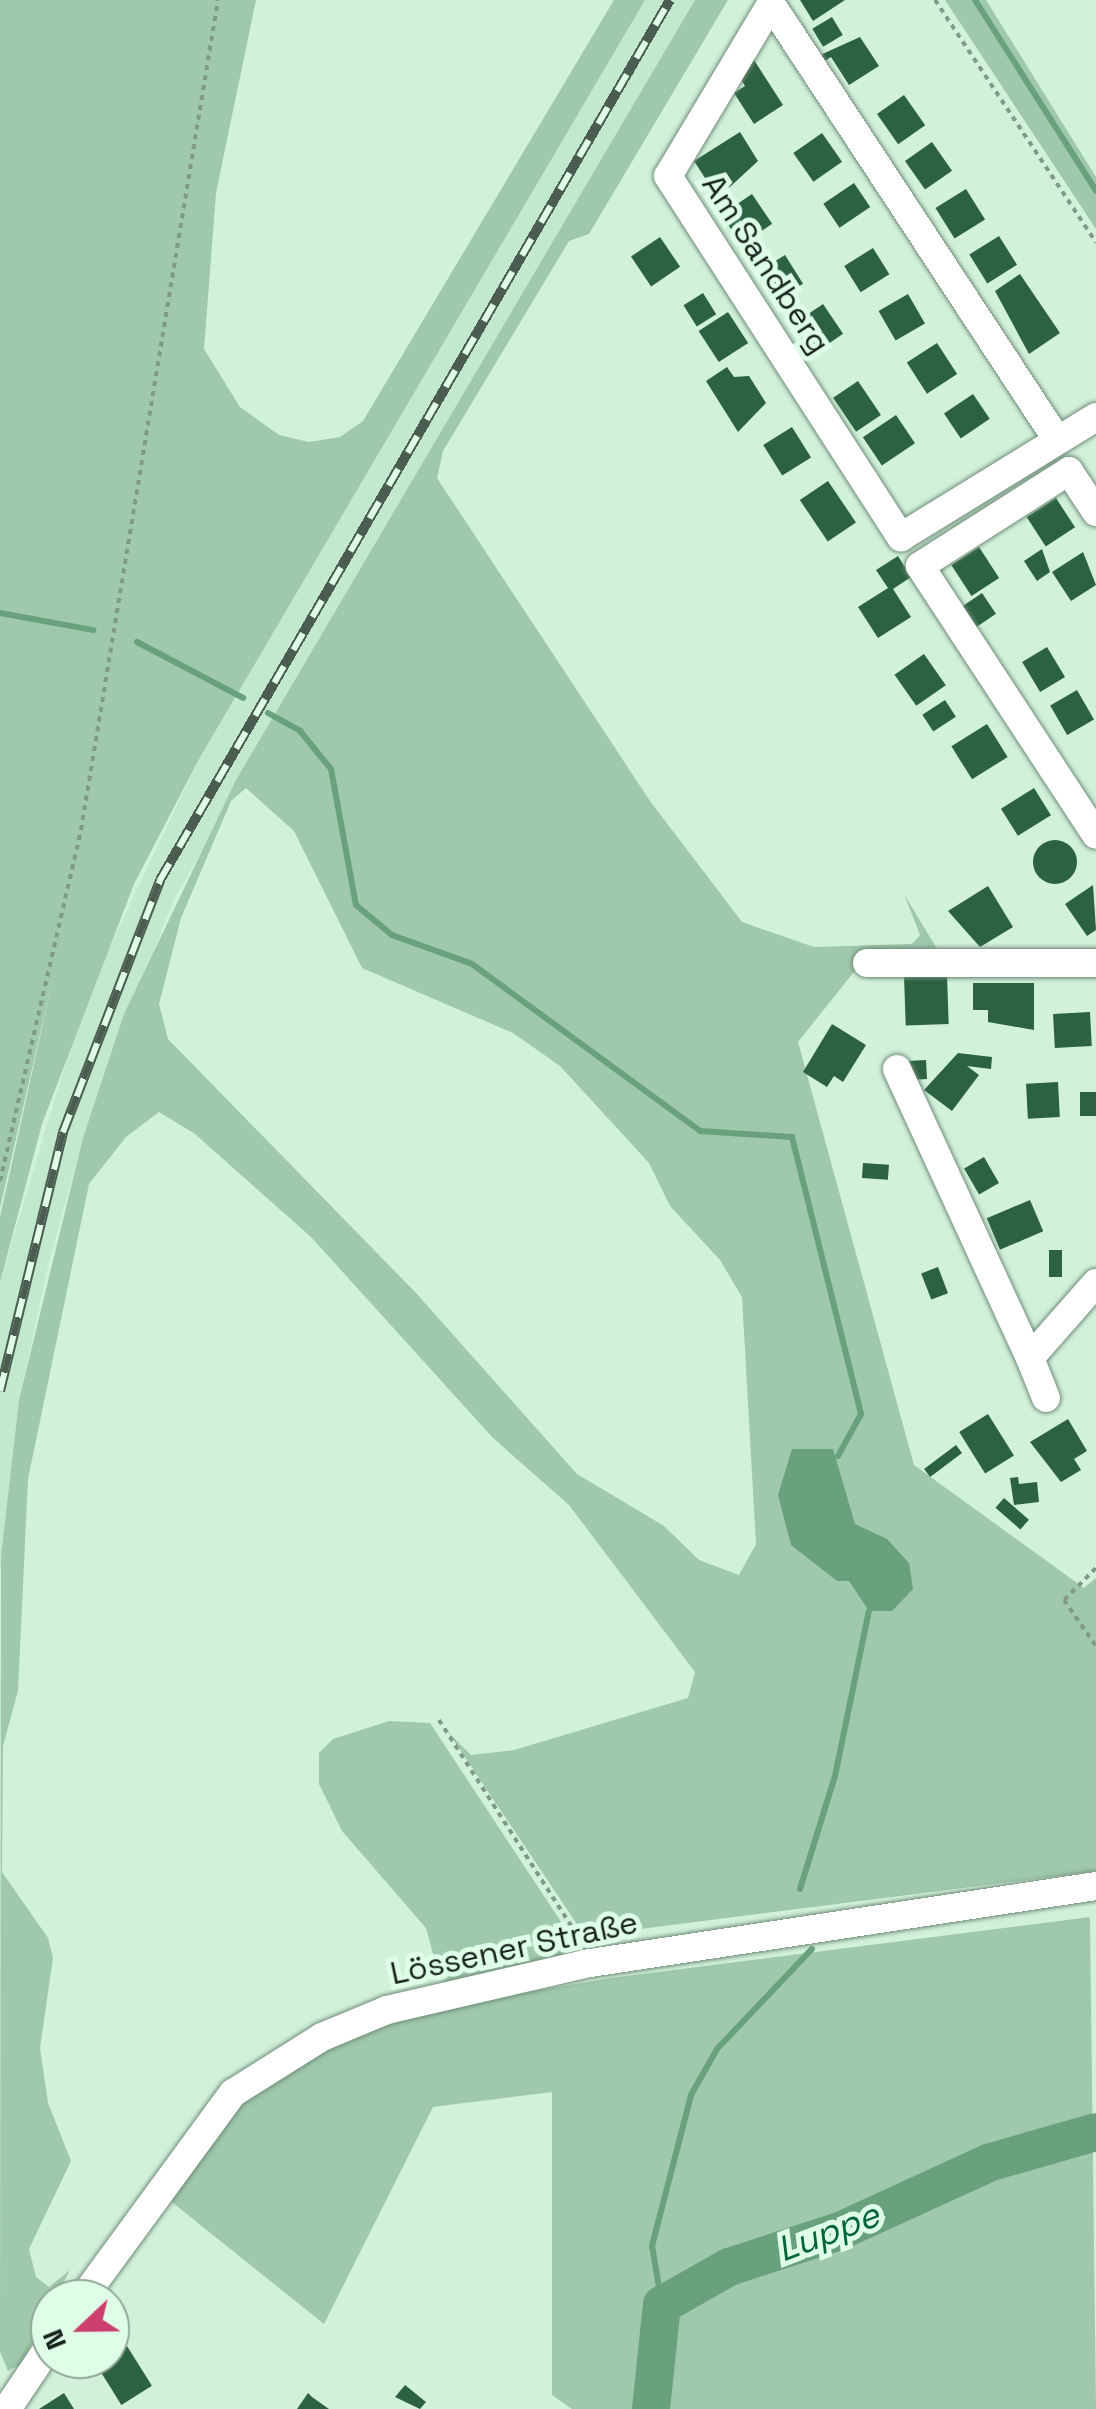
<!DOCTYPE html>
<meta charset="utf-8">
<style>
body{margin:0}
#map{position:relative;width:1096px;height:2409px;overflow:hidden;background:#d2f1db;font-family:"Space Grotesk",sans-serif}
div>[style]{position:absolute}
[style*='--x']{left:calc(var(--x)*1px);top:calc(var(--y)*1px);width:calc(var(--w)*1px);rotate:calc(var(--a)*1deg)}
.built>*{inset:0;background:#c2e8cd}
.green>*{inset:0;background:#9fc8ac}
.water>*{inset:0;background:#6aa17d}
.stream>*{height:6px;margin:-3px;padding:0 3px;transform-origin:3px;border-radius:3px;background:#6aa17d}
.river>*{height:38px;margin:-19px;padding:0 19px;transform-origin:19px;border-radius:19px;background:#6aa17d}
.building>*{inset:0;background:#2c6241;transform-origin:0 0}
.round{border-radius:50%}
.path>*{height:4px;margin-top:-2px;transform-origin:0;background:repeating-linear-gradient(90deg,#829989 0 5px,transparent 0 10px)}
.roads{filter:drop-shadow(0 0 2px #6f8b77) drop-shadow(0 0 2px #6f8b77)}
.minor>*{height:28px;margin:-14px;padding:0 14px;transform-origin:14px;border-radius:14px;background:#fff}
.rail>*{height:10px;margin-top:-5px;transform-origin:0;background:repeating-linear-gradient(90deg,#dffee8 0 19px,#4b5c51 0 38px);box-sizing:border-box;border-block:2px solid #4b5c51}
span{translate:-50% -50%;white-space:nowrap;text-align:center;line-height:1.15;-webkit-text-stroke:10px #dffee8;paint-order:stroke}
.street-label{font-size:32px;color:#16221a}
.water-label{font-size:35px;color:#006437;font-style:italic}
.north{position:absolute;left:30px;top:2279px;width:100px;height:100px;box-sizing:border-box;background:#dffee8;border:2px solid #8fa696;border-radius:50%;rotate:248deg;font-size:28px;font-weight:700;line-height:40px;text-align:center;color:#16221a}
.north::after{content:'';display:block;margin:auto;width:35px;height:45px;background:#cc3f6d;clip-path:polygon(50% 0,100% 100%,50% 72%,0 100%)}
</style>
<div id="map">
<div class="built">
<div style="clip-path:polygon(645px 0,695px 0,173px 901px,83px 1138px,48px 1266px,19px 1400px,0 1571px,0 1282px,85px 999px,199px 759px)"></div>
</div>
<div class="green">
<div style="clip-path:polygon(0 0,256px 0,216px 193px,204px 349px,240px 407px,279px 435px,309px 442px,340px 437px,363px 421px,614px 0,645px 0,199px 759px,134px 884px,42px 1124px,0 1282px,0 1217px,55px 969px,0 1208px)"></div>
<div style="clip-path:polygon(evenodd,695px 0,728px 0,589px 234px,569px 241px,443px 451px,437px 478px,650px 801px,742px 922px,814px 947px,912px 944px,920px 935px,904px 894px,942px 957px,865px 958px,798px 1042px,914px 1465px,1084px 1588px,1096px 1578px,1096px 1871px,585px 1936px,448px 1732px,471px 1755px,514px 1750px,688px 1698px,695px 1672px,569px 1505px,493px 1438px,311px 1237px,195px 1134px,159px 1112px,126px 1137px,89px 1184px,28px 1479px,18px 1691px,3px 1746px,2px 1872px,48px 1938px,53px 1958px,40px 2048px,48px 2103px,71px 2161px,29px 2249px,36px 2277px,49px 2287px,70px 2270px,21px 2364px,8px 2371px,0 2352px,1px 1557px,19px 1400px,83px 1138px,124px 1014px,236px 780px,695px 0,246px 788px,294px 831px,362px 968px,513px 1033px,560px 1066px,649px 1163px,670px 1206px,720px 1260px,742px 1297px,756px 1544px,739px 1575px,699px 1560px,664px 1526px,577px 1474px,416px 1293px,168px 1039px,159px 1004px,181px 918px,231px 801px,246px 788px)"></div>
<div style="clip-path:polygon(945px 0,986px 0,1096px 177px,1096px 229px)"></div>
<div style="clip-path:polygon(389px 1721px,430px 1723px,567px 1931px,571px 1943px,561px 1959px,441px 1984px,452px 1973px,434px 1957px,426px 1928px,342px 1831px,319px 1784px,319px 1753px,333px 1739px)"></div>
<div style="clip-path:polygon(1090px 1917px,1096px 2409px,572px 2409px,552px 2395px,552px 2092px,433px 2107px,324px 2324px,163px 2195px,232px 2107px,297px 2063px,377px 2028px,475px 2001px,611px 1978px)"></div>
</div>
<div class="water">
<div style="clip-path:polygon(792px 1449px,833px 1449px,855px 1524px,887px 1539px,909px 1563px,913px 1589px,892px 1611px,869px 1611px,849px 1581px,837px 1581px,791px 1545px,778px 1495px)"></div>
</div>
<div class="stream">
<div style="--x:975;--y:0;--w:226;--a:57.6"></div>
<div style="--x:0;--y:613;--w:95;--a:10.4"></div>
<div style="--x:137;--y:642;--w:120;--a:27.8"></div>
<div style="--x:268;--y:713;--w:37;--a:29"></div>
<div style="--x:300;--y:731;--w:49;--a:50.8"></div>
<div style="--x:331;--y:769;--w:138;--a:79.6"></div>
<div style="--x:356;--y:905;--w:47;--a:39.8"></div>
<div style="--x:392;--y:935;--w:85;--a:19.9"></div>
<div style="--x:472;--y:964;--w:283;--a:36.2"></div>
<div style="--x:700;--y:1131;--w:92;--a:3.7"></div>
<div style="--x:792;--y:1137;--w:285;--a:76"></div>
<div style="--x:861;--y:1414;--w:48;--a:118.7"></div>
<div style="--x:800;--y:1889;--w:118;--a:-72.8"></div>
<div style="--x:835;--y:1776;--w:168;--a:-78.4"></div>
<div style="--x:662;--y:2305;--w:60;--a:-99.6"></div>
<div style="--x:652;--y:2246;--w:156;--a:-75.5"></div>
<div style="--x:691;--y:2095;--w:53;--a:-60.5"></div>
<div style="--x:717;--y:2049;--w:138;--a:-46.5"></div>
</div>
<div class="river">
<div style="--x:651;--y:2409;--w:105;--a:-84"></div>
<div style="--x:662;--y:2305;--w:77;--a:-29.6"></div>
<div style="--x:729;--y:2267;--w:117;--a:-18"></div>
<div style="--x:840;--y:2231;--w:166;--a:-24.6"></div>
<div style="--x:991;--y:2162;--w:109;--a:-15.9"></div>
</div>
<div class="building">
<div style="clip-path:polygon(800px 0,845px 0,813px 21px)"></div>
<div style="left:832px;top:17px;width:21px;height:23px;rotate:59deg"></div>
<div style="clip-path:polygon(860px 37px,879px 66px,849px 85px,831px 57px,822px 63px,818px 56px)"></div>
<div style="clip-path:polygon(754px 60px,783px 105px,754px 124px,734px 93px,745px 86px,736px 71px)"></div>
<div style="left:904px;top:95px;width:37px;height:33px;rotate:55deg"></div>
<div style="clip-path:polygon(740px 132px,758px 161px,718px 198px,694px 161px)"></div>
<div style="left:822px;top:133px;width:35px;height:35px;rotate:55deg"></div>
<div style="left:932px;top:142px;width:35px;height:33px;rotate:55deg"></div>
<div style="left:854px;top:183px;width:29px;height:37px;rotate:56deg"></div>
<div style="left:966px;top:189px;width:36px;height:36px;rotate:58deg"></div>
<div style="left:752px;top:194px;width:36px;height:37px;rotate:56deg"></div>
<div style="left:999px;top:236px;width:34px;height:35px;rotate:58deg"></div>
<div style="left:660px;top:237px;width:36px;height:35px;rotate:56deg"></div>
<div style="left:873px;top:248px;width:31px;height:34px;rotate:58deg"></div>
<div style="left:785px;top:255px;width:34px;height:33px;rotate:58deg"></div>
<div style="clip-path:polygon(1020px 274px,1060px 333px,1029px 354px,995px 291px)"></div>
<div style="left:703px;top:293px;width:25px;height:23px;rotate:58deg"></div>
<div style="left:908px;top:294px;width:34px;height:34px;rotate:60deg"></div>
<div style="left:823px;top:304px;width:36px;height:37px;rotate:56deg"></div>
<div style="left:728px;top:312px;width:37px;height:35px;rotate:57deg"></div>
<div style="left:937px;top:343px;width:37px;height:36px;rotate:57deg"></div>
<div style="clip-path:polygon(727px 367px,734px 377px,749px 376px,766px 403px,738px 432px,706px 381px)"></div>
<div style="left:858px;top:381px;width:41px;height:30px;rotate:56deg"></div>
<div style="left:973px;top:394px;width:30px;height:35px;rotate:56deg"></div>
<div style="left:896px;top:415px;width:34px;height:40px;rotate:56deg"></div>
<div style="left:792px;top:427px;width:36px;height:34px;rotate:58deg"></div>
<div style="left:828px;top:481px;width:50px;height:34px;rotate:56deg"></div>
<div style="left:1056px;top:498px;width:35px;height:35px;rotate:57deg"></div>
<div style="left:979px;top:547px;width:37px;height:33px;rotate:57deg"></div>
<div style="clip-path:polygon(1042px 549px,1050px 572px,1037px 581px,1024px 561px)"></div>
<div style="clip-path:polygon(1083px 552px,1096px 585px,1071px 601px,1052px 572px)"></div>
<div style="clip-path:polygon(898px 556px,911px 577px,893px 589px,911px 617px,878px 638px,858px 607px,888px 588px,876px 570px)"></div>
<div style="left:982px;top:593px;width:25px;height:24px;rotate:56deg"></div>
<div style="left:1047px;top:647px;width:35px;height:29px;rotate:59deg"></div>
<div style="left:924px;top:654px;width:38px;height:36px;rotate:55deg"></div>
<div style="left:1077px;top:690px;width:34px;height:31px;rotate:60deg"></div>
<div style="left:945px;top:700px;width:20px;height:27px;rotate:57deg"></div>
<div style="left:987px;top:724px;width:39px;height:42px;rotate:58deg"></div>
<div style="left:1034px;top:788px;width:32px;height:39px;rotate:58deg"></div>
<div class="round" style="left:1033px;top:840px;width:44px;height:44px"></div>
<div style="clip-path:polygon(1093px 885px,1096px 930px,1087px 936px,1065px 904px)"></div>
<div style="clip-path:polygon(988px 886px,1013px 927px,980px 947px,948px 911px)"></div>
<div style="left:947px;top:975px;width:49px;height:43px;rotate:88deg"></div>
<div style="clip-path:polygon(973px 983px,1034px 983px,1034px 1030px,988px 1022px,988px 1010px,973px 1010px)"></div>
<div style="left:1090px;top:1012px;width:34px;height:37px;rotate:87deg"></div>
<div style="clip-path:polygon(832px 1024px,866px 1045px,843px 1082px,834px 1076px,827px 1087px,803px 1072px)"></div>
<div style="clip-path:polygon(958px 1053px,992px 1057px,991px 1069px,967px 1066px,979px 1075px,952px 1111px,924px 1090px)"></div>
<div style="left:926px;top:1060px;width:19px;height:18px;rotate:87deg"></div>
<div style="left:1058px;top:1082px;width:35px;height:32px;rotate:87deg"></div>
<div style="left:1080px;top:1092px;width:16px;height:24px"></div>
<div style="left:984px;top:1157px;width:30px;height:23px;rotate:60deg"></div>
<div style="left:863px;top:1163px;width:26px;height:15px;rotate:4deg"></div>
<div style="left:1030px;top:1200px;width:34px;height:47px;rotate:67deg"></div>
<div style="left:1049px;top:1250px;width:13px;height:27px"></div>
<div style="left:938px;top:1267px;width:28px;height:18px;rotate:69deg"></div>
<div style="left:988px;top:1414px;width:49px;height:34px;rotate:58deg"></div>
<div style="clip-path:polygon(1068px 1419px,1087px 1451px,1074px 1459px,1081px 1470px,1061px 1482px,1030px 1442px)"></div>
<div style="left:956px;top:1445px;width:10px;height:40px;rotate:53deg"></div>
<div style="clip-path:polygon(1018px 1477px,1019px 1484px,1037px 1482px,1039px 1502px,1014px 1505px,1010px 1478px)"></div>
<div style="left:1004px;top:1498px;width:33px;height:13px;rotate:41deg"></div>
<div style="left:127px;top:2346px;width:47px;height:36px;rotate:58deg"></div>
<div style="clip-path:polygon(405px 2385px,426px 2402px,420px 2409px,395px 2397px)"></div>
<div style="clip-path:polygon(64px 2393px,74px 2409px,39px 2409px)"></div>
<div style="clip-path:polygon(308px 2393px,312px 2397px,329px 2409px,297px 2409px)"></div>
</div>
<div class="path">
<div style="--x:935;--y:0;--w:291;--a:56.4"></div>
<div style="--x:0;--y:1181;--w:360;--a:-77"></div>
<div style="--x:81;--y:830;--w:841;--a:-80.63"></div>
<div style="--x:1096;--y:1568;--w:45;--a:135"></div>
<div style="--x:1064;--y:1600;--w:56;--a:55.2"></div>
<div style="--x:439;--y:1720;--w:245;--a:57.3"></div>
</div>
<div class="roads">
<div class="minor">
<div style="--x:1056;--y:438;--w:519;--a:-123.29"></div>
<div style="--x:771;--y:4;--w:200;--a:120.9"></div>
<div style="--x:668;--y:176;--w:430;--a:57.2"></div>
<div style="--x:901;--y:537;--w:229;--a:-31.6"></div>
<div style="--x:1096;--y:512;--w:49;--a:-123.4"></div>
<div style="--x:1069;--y:471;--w:177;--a:147.5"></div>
<div style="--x:920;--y:566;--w:321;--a:56.8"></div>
<div style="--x:867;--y:963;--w:229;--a:0"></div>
<div style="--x:897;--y:1069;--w:318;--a:65.3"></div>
<div style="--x:1030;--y:1358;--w:100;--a:-48.7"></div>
<div style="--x:1030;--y:1358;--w:43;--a:68.2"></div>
<div style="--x:82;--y:2299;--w:255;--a:-53.8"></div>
<div style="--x:233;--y:2093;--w:105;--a:-32.2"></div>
<div style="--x:322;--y:2037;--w:70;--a:-22.6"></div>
<div style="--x:387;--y:2010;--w:202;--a:-13.1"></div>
<div style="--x:584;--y:1964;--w:518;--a:-8.66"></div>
<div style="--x:7;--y:2409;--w:77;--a:-56.1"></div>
</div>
</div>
<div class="rail">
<div style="--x:0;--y:1391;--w:267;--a:-76.3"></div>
<div style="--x:63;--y:1132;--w:270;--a:-68.9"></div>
<div style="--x:160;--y:880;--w:1017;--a:-59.91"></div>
</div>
<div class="street-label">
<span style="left:766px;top:264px;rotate:57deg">Am Sandberg</span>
<span style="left:514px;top:1948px;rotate:-12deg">Lössener Straße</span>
</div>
<div class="water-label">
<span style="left:828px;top:2232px;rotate:-21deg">Luppe</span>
</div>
<div class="north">N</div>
</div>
